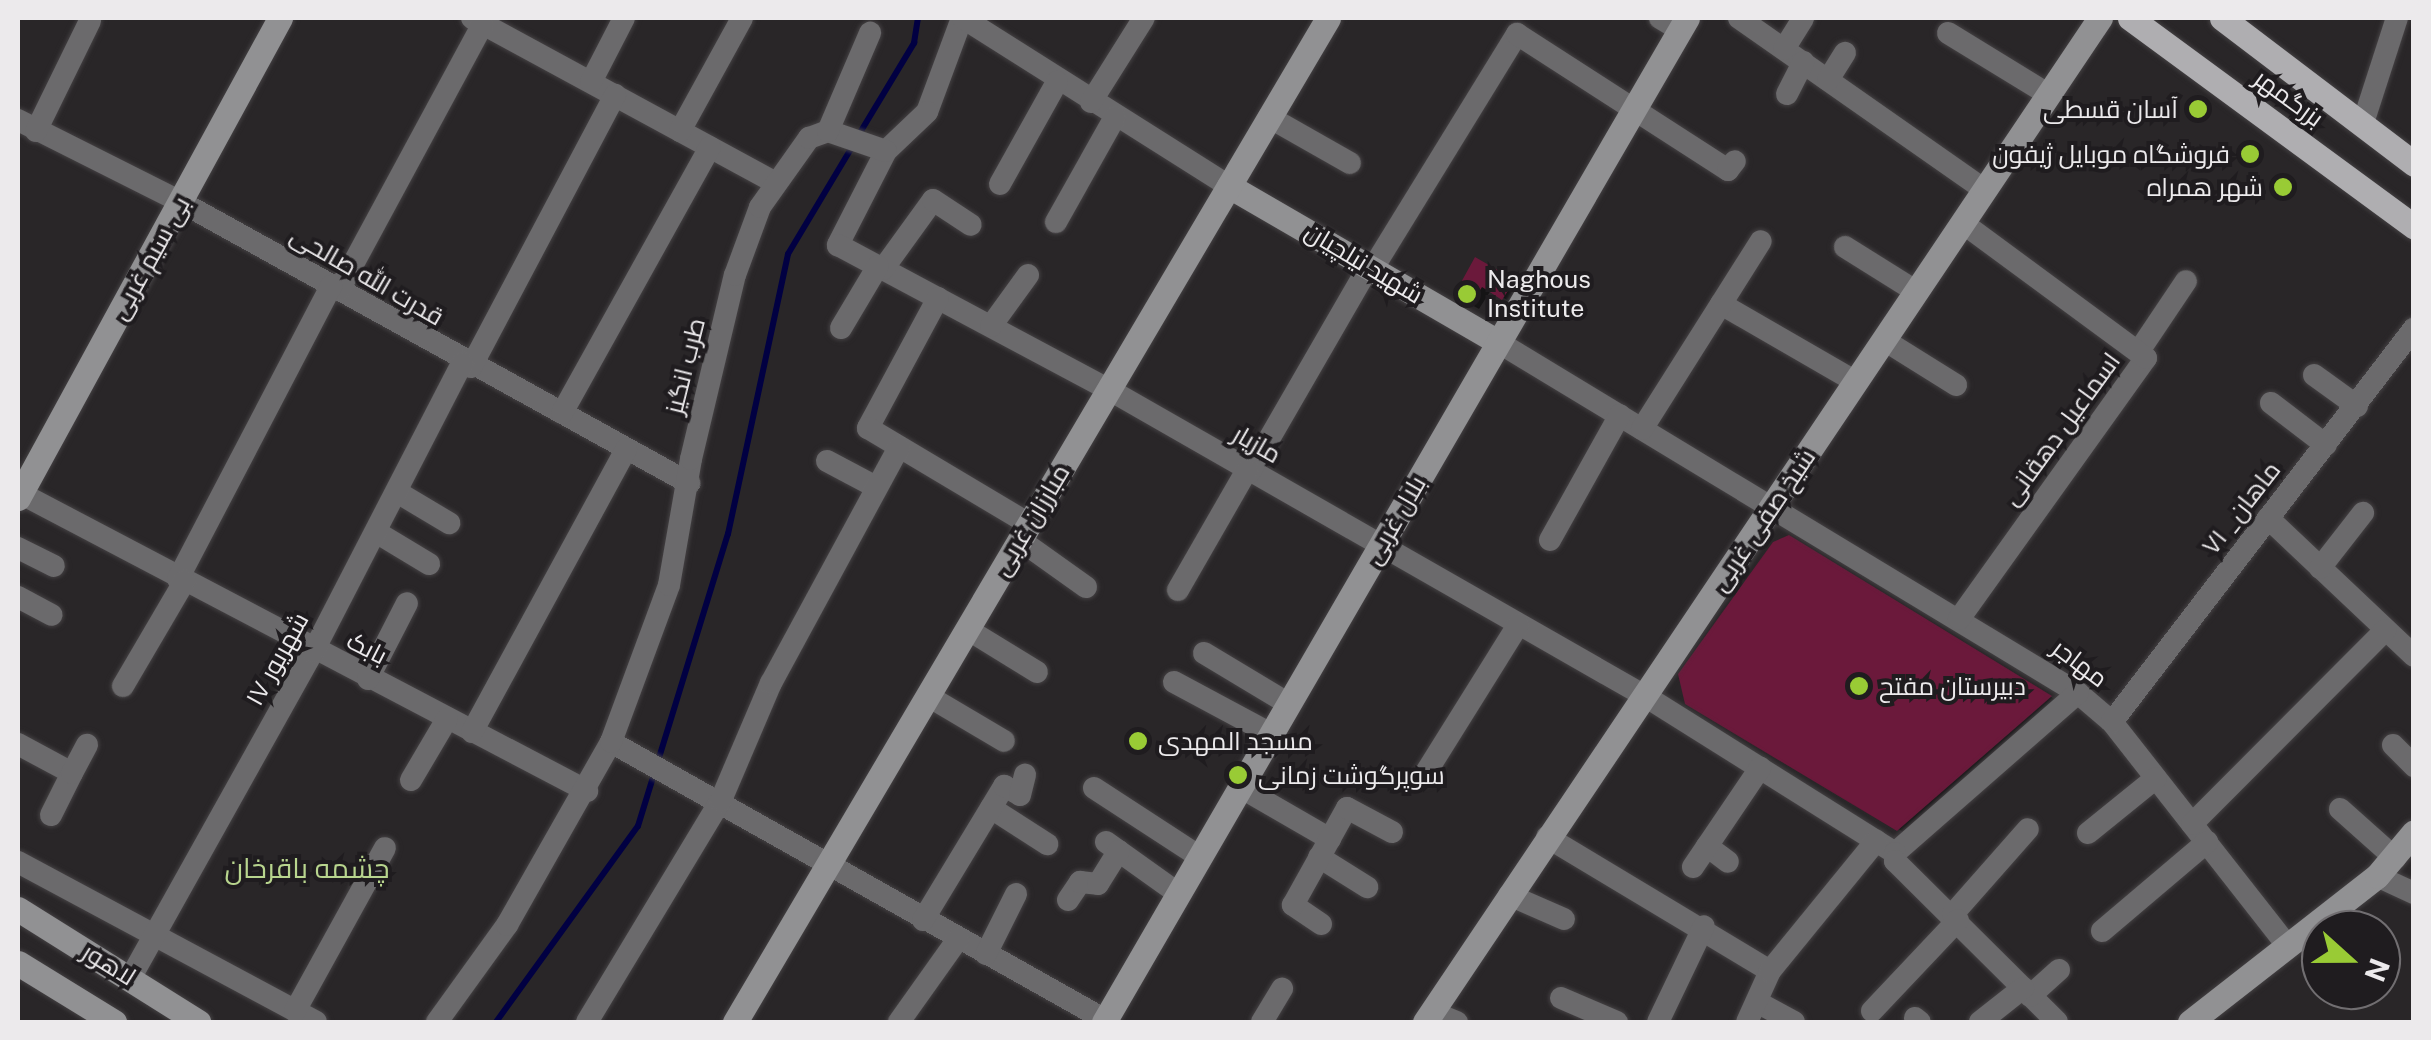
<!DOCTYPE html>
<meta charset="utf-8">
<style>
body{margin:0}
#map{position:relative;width:2431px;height:1040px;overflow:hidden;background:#292628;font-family:"Public Sans",Cairo,sans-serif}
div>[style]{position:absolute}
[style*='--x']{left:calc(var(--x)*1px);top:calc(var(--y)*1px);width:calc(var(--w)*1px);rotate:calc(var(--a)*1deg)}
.shadow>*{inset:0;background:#0007}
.stream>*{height:6px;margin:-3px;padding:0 3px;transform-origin:3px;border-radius:3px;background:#010042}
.building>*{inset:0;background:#6b193b}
.roads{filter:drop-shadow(0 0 2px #444143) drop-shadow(0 0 2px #444143)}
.street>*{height:22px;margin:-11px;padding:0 11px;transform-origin:11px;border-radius:11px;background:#6b6a6c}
.secondary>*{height:25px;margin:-12.5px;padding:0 12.5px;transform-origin:12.5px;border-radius:12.5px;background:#919193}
.primary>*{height:25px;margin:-12.5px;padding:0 12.5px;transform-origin:12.5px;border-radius:12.5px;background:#afaeb1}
.dots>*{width:28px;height:28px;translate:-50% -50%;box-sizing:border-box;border:5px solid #1f1c1f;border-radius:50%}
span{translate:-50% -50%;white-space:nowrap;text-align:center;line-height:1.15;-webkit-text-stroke:8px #1f1c1f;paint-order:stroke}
.street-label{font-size:25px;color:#eceaec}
.poi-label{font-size:25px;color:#eceaec}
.right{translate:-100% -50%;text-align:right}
.left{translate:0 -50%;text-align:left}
.neighbourhood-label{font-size:28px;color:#b8d58e}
.frame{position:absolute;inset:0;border:20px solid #eceaec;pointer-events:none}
.north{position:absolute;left:2301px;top:910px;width:100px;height:100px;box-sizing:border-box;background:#1f1c1f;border:2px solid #716e71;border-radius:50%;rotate:111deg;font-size:28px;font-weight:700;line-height:40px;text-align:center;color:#eceaec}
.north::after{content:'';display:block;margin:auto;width:35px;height:45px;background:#99cb35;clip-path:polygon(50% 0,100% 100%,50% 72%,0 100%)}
</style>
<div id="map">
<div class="shadow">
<div style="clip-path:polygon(1476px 261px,1521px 286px,1510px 302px,1491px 290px,1479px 309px,1456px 296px)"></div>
<div style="clip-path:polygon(1788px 538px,2066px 706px,1915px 839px,1687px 702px)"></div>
</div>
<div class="stream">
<div style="--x:858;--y:136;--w:109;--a:-58.9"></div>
<div style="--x:914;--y:43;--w:25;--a:-81"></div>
<div style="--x:496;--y:1022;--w:242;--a:-54.1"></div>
<div style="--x:638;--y:826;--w:306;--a:-72.9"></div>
<div style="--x:728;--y:534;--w:286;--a:-77.9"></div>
<div style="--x:788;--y:254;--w:125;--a:-59.1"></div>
</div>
<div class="building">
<div style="clip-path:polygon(1475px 257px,1515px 280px,1502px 300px,1482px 287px,1470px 307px,1453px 297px)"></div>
<div style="clip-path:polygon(1789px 535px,2052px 696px,1897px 831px,1685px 704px,1678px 674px,1773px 542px)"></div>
</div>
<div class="roads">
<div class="street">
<div style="--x:472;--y:18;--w:344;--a:28.5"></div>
<div style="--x:962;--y:18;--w:100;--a:110.4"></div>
<div style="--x:927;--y:112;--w:57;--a:136.4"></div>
<div style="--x:886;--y:151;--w:106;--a:117.1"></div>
<div style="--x:838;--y:245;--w:306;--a:28.1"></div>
<div style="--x:1108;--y:389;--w:619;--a:29.76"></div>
<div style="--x:1645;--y:696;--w:295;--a:32.1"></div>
<div style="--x:963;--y:18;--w:315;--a:32.3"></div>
<div style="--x:1660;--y:18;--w:23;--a:31"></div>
<div style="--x:1739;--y:18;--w:300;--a:35"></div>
<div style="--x:1948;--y:33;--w:119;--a:31.5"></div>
<div style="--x:1784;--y:49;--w:36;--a:-58"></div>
<div style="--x:1828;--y:80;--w:32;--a:-58"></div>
<div style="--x:591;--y:82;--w:72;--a:-62.7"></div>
<div style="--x:1787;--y:94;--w:36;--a:-63"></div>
<div style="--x:1091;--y:102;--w:99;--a:-57.8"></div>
<div style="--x:1269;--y:117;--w:93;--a:29.6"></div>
<div style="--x:18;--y:120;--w:182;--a:26.7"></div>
<div style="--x:181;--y:202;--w:581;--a:28.95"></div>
<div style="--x:2363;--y:123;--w:110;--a:-72.1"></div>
<div style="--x:36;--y:131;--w:123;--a:-63.9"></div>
<div style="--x:680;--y:131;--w:129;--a:-61.2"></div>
<div style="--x:828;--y:131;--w:61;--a:19"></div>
<div style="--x:1000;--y:184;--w:117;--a:-60.8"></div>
<div style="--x:1056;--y:222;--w:120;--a:-60.7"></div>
<div style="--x:1845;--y:247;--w:85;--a:32"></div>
<div style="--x:1373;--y:268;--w:275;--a:-58.4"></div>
<div style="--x:1517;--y:34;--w:251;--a:32.8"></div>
<div style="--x:1728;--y:170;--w:11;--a:-52"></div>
<div style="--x:883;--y:269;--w:85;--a:-54.1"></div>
<div style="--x:933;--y:200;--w:45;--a:33.3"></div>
<div style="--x:339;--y:290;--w:302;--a:-61.6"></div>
<div style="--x:938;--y:298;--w:148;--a:118.3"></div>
<div style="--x:868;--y:428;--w:187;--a:30.8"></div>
<div style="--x:1721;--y:304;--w:156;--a:30"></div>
<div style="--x:991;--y:326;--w:63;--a:-54"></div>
<div style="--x:841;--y:328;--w:72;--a:-59.2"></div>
<div style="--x:1884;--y:340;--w:85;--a:32"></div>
<div style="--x:1498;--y:342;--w:678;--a:31.18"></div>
<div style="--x:2078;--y:693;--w:45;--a:40.5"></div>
<div style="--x:2112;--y:722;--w:281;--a:51.9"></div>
<div style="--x:2139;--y:351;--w:84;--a:-56.1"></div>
<div style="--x:471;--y:367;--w:308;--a:-62.1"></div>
<div style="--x:2314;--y:375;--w:53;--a:35.8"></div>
<div style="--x:2271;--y:403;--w:69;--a:37.4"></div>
<div style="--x:562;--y:413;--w:304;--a:-60.9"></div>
<div style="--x:1642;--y:429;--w:222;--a:-57.7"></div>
<div style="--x:827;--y:461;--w:55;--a:28"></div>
<div style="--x:1250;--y:472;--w:238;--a:-60"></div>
<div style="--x:18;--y:492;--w:643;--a:27.72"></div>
<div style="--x:397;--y:492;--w:61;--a:30.8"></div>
<div style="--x:2268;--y:518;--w:201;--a:43.4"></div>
<div style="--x:376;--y:532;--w:62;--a:31.1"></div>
<div style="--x:1020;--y:540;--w:81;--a:35.5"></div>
<div style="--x:1550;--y:540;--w:143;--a:-60.8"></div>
<div style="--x:18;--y:548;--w:40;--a:26.6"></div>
<div style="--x:2320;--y:568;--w:70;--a:-52"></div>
<div style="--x:178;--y:579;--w:331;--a:-62.4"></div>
<div style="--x:1178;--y:590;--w:138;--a:-60.1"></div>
<div style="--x:18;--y:597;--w:38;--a:28"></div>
<div style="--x:1959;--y:619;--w:321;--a:-54.4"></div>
<div style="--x:2146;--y:358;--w:227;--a:-143.6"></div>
<div style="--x:967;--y:629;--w:82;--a:31.6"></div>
<div style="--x:1204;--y:653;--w:99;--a:31"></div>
<div style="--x:368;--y:679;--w:85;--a:-62.8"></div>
<div style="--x:1174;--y:682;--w:110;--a:28.2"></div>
<div style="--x:123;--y:686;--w:121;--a:-59.6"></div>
<div style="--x:928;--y:696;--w:88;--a:30.6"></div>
<div style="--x:2112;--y:722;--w:496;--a:-52.5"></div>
<div style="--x:472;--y:732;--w:322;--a:-61.4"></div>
<div style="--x:611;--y:742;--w:571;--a:29.35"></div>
<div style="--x:18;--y:744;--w:61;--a:28.2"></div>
<div style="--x:72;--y:773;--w:47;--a:116.6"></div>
<div style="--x:2393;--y:745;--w:30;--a:45"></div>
<div style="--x:72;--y:773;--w:32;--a:-62"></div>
<div style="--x:1425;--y:774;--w:176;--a:-58"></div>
<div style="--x:411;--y:780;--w:71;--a:-59.5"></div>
<div style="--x:1240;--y:787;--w:104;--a:30"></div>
<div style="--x:1094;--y:788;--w:126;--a:33.1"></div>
<div style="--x:991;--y:808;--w:67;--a:32.7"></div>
<div style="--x:2340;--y:809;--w:74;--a:41.7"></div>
<div style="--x:2192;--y:824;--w:274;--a:-45.1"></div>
<div style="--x:2088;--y:833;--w:87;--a:-39"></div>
<div style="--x:1547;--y:837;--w:260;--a:31"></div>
<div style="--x:1106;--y:842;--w:90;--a:35.5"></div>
<div style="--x:1707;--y:846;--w:26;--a:37"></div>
<div style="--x:1895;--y:853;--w:243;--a:-41.2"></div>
<div style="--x:1895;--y:853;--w:8;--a:90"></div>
<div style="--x:1895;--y:861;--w:228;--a:44.8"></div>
<div style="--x:1319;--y:857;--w:57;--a:32"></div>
<div style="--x:18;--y:862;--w:338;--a:28.2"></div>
<div style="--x:1693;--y:867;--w:120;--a:-55.9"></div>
<div style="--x:2377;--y:876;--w:41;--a:24.7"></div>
<div style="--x:1509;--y:895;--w:60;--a:23.6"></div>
<div style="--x:1068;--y:900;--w:22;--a:-56"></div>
<div style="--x:1080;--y:882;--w:18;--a:6"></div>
<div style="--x:1098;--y:884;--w:39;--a:-58"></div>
<div style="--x:1953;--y:914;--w:113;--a:-48.6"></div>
<div style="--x:923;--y:920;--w:157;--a:-58.8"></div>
<div style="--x:1004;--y:786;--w:18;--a:29"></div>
<div style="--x:1020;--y:795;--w:21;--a:-76"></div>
<div style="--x:1321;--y:924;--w:34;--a:-146"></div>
<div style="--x:1293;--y:905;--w:111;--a:-60.9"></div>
<div style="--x:1347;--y:808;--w:51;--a:28.1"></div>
<div style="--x:2102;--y:931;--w:138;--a:-40.3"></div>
<div style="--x:986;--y:954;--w:67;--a:-63.4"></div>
<div style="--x:131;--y:977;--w:372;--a:-60.8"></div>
<div style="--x:313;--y:652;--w:325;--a:-62.7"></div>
<div style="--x:2030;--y:996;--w:39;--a:-42"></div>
<div style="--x:1561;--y:998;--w:61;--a:23.2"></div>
<div style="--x:1757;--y:1002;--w:42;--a:28.4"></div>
<div style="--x:295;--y:1011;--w:186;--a:-61.1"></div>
<div style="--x:1872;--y:1011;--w:125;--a:-46.6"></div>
<div style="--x:1432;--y:1012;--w:27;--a:22"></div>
<div style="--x:1915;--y:1018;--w:6;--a:39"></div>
<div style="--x:437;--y:1022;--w:120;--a:-54.2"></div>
<div style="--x:507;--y:925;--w:210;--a:-60.4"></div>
<div style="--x:611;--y:742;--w:167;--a:-69.7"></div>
<div style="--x:669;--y:585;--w:128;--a:-80.1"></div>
<div style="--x:691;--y:459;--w:189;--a:-76.6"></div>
<div style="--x:735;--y:275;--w:72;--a:-69.8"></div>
<div style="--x:760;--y:207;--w:85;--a:-54.6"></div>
<div style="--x:809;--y:138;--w:20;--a:-20"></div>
<div style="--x:828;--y:131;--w:107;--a:-66.8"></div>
<div style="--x:587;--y:1022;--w:259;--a:-58.9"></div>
<div style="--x:721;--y:800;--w:127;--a:-66.9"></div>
<div style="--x:771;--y:683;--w:268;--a:-61.5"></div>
<div style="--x:899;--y:1022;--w:102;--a:-54.6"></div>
<div style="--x:1262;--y:1022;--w:39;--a:-59"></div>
<div style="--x:1658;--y:1022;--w:106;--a:-64.4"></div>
<div style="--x:1747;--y:1022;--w:56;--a:-65.7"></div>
<div style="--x:1770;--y:971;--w:168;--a:-50.8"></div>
<div style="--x:1980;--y:1022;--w:55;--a:-38.3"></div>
</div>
<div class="secondary">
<div style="--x:1229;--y:186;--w:311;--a:30.1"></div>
<div style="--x:18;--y:498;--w:547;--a:-61.37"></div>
<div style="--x:18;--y:909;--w:213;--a:32.1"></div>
<div style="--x:18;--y:963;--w:113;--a:31.6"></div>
<div style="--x:735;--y:1022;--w:1166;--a:-59.43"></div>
<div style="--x:1104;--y:1022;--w:1161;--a:-59.86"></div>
<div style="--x:1425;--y:1022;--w:1210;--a:-56.09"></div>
<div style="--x:2190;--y:1022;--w:237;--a:-38"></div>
<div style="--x:2377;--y:876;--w:57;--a:-49.9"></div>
</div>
<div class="primary">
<div style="--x:2130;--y:18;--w:353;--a:36.3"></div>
<div style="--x:2222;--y:18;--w:241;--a:37.2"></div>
</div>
</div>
<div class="dots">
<div style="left:2198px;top:109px;background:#99cb35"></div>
<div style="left:2250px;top:154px;background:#99cb35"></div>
<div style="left:2283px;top:187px;background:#99cb35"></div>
<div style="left:1467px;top:294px;background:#99cb35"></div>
<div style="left:1859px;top:686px;background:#99cb35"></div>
<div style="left:1138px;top:741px;background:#99cb35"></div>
<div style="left:1238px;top:775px;background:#99cb35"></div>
</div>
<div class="street-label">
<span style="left:2289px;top:98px;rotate:36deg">بزرگمهر</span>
<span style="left:150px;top:258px;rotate:-61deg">بی سیم غربی</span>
<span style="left:1364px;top:263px;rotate:31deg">شهید نیلچیان</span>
<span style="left:367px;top:276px;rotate:30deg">قدرت الله صالحی</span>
<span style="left:685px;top:366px;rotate:-76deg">طرب انگیز</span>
<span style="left:2061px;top:429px;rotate:-54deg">اسماعیل دهقانی</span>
<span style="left:1257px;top:444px;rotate:30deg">مازیار</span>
<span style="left:2241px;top:508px;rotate:-52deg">۷۱ _ماهان</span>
<span style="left:1031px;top:520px;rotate:-59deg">مبارزان غربی</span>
<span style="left:1395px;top:520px;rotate:-60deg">بلال غربی</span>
<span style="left:1763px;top:520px;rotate:-56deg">شیخ صفی غربی</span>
<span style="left:367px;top:648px;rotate:27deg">بابک</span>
<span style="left:277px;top:659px;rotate:-61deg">۱۷ شهریور</span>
<span style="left:2080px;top:663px;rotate:37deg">مهاجر</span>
<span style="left:109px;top:964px;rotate:32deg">لاهور</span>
</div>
<div class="poi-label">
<span class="right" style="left:2178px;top:109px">آسان قسطی</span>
<span class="right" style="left:2230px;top:154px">فروشگاه موبایل ژیفون</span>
<span class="right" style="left:2263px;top:187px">شهر همراه</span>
<span class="left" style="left:1487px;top:294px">Naghous<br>Institute</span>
<span class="left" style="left:1879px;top:686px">دبیرستان مفتح</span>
<span class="left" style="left:1158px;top:741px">مسجد المهدی</span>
<span class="left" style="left:1258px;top:775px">سوپرگوشت زمانی</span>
</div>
<div class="neighbourhood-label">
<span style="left:307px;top:868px">چشمه باقرخان</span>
</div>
<div class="frame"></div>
<div class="north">N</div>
</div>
